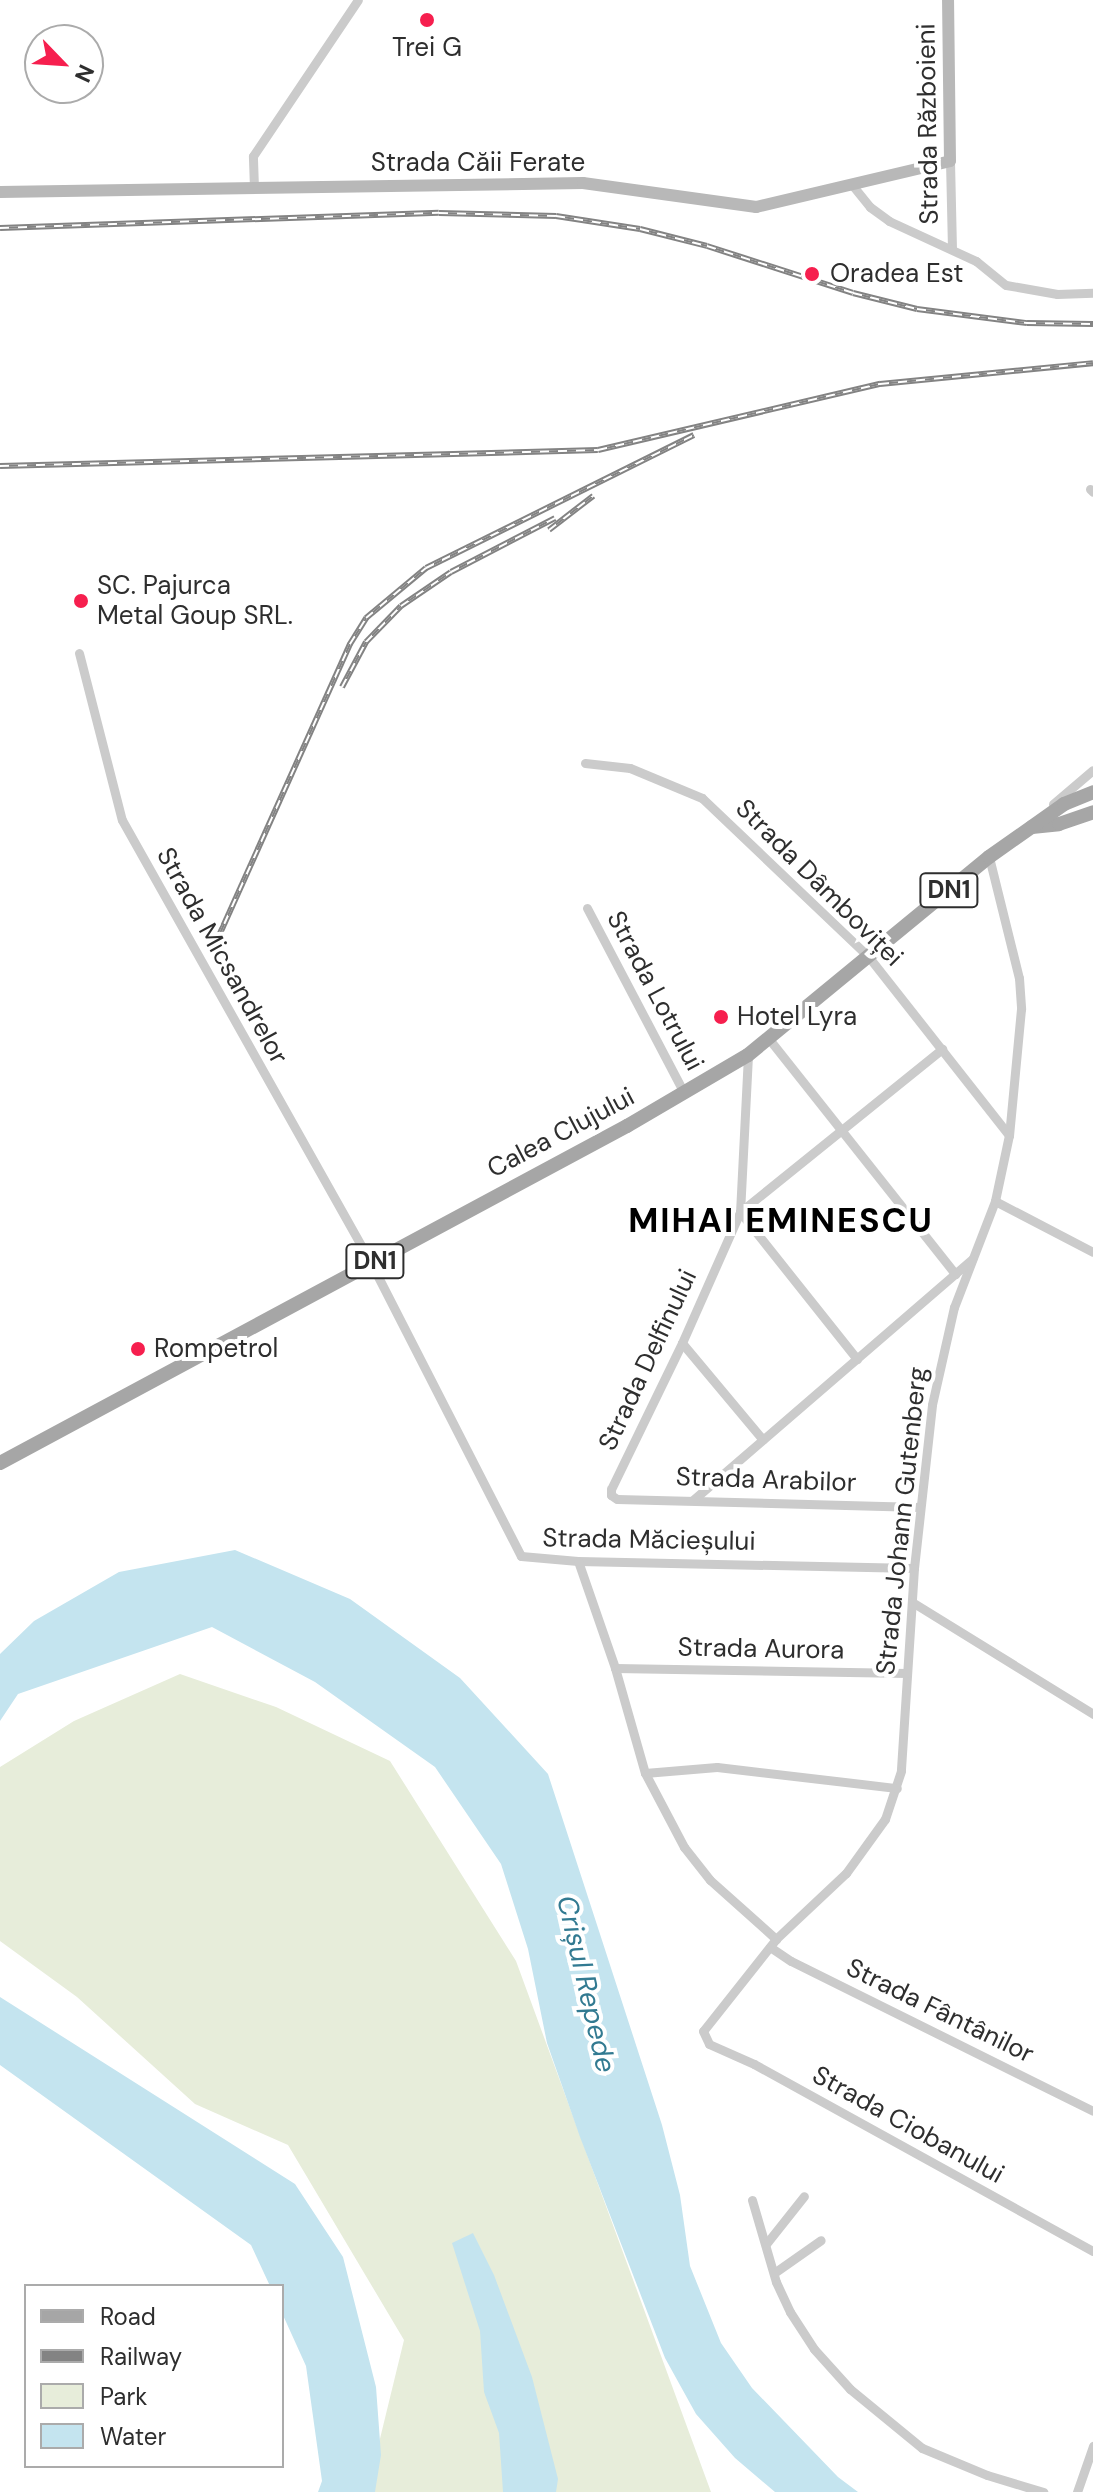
<!DOCTYPE html>
<meta charset="utf-8">
<style>
body{margin:0}
#map{position:relative;width:1093px;height:2492px;overflow:hidden;background:#fff;font-family:"DM Sans",sans-serif}
div>[style]{position:absolute}
[style*='--x']{left:calc(var(--x)*1px);top:calc(var(--y)*1px);width:calc(var(--w)*1px);rotate:calc(var(--a)*1deg)}
.green>*{inset:0;background:#e7edda}
.water>*{inset:0;background:#c4e4ef}
.street>*{height:9px;margin:-4.5px;padding:0 4.5px;transform-origin:4.5px;border-radius:4.5px;background:#cbcbcb}
.secondary>*{height:12px;margin:-6px;padding:0 6px;transform-origin:6px;border-radius:6px;background:#b8b8b8}
.primary>*{height:14px;margin:-7px;padding:0 7px;transform-origin:7px;border-radius:7px;background:#a6a6a6}
.rail>*{height:6px;margin-top:-3px;transform-origin:0;background:repeating-linear-gradient(90deg,#fff 0 9px,#838383 0 18px);box-sizing:border-box;border-block:2px solid #838383}
.dots>*{width:22px;height:22px;translate:-50% -50%;box-sizing:border-box;border:4px solid #fff;border-radius:50%}
span{translate:-50% -50%;white-space:nowrap;text-align:center;line-height:1.15;-webkit-text-stroke:8px #fff;paint-order:stroke}
.shield-label span{padding:2px 6px;background:#fff;border:2px solid;border-radius:6px;-webkit-text-stroke-width:0}
.shield-label{font-size:24px;color:#2e2e2e;font-weight:700}
.poi-label{font-size:26px;color:#2e2e2e}
.left{translate:0 -50%;text-align:left}
.street-label{font-size:26px;color:#2e2e2e}
.water-label{font-size:28px;color:#327a91;font-style:italic}
.district-label{font-size:34px;color:#000;font-weight:700;letter-spacing:2px}
.legend{position:absolute;left:24px;top:2284px;width:260px;height:184px;box-sizing:border-box;background:#fff;border:2px solid #ababab;margin:0;padding:10px 14px;list-style:none;font-size:24px;color:#2e2e2e}
.legend li{display:flex;align-items:center;gap:16px;height:40px}
.legend b{width:40px;border:2px solid #ababab}
.north{position:absolute;left:24px;top:24px;width:80px;height:80px;box-sizing:border-box;background:#fff;border:2px solid #ababab;border-radius:50%;rotate:115deg;font-size:22px;font-weight:700;line-height:32px;text-align:center;color:#2e2e2e}
.north::after{content:'';display:block;margin:auto;width:28px;height:36px;background:#f61f4e;clip-path:polygon(50% 0,100% 100%,50% 72%,0 100%)}
</style>
<div id="map">
<div class="green">
<div style="clip-path:polygon(180px 1674px,276px 1707px,390px 1761px,516px 1961px,711px 2492px,367px 2492px,404px 2340px,288px 2145px,195px 2104px,77px 1997px,0 1941px,0 1767px,74px 1721px)"></div>
</div>
<div class="water">
<div style="clip-path:polygon(235px 1550px,350px 1599px,460px 1678px,548px 1774px,662px 2125px,680px 2195px,690px 2266px,721px 2343px,752px 2388px,838px 2477px,858px 2492px,775px 2492px,735px 2458px,696px 2414px,665px 2358px,580px 2137px,547px 2043px,528px 1949px,501px 1864px,435px 1767px,315px 1682px,212px 1627px,18px 1694px,0 1721px,0 1654px,34px 1621px,119px 1572px)"></div>
<div style="clip-path:polygon(0 1997px,295px 2184px,343px 2257px,376px 2387px,381px 2455px,375px 2492px,318px 2492px,322px 2481px,306px 2366px,282px 2313px,282px 2286px,270px 2286px,251px 2245px,0 2065px)"></div>
<div style="clip-path:polygon(473px 2233px,494px 2275px,532px 2377px,558px 2479px,556px 2492px,503px 2492px,499px 2433px,484px 2392px,480px 2331px,452px 2243px)"></div>
</div>
<div class="street">
<div style="--x:950;--y:161;--w:87;--a:88.7"></div>
<div style="--x:853;--y:186;--w:27;--a:51"></div>
<div style="--x:870;--y:207;--w:24;--a:36"></div>
<div style="--x:889;--y:221;--w:96;--a:24.7"></div>
<div style="--x:976;--y:261;--w:38;--a:39"></div>
<div style="--x:1006;--y:285;--w:52;--a:10"></div>
<div style="--x:1057;--y:294;--w:36;--a:-2"></div>
<div style="--x:254;--y:188;--w:32;--a:-92"></div>
<div style="--x:253;--y:156;--w:188;--a:-56.1"></div>
<div style="--x:1090;--y:489;--w:4;--a:45"></div>
<div style="--x:79;--y:653;--w:172;--a:75.6"></div>
<div style="--x:122;--y:820;--w:508;--a:60.66"></div>
<div style="--x:371;--y:1263;--w:329;--a:62.9"></div>
<div style="--x:521;--y:1556;--w:57;--a:5"></div>
<div style="--x:578;--y:1561;--w:336;--a:1.2"></div>
<div style="--x:585;--y:763;--w:45;--a:6.3"></div>
<div style="--x:630;--y:768;--w:78;--a:22.6"></div>
<div style="--x:702;--y:798;--w:229;--a:43.6"></div>
<div style="--x:868;--y:956;--w:228;--a:51.8"></div>
<div style="--x:1053;--y:804;--w:52;--a:-40.4"></div>
<div style="--x:989;--y:857;--w:125;--a:76.1"></div>
<div style="--x:1019;--y:978;--w:31;--a:86"></div>
<div style="--x:1021;--y:1009;--w:127;--a:95.4"></div>
<div style="--x:1009;--y:1135;--w:67;--a:102"></div>
<div style="--x:995;--y:1201;--w:114;--a:111.1"></div>
<div style="--x:954;--y:1307;--w:100;--a:102.7"></div>
<div style="--x:932;--y:1405;--w:164;--a:96.3"></div>
<div style="--x:914;--y:1568;--w:203;--a:93.7"></div>
<div style="--x:901;--y:1771;--w:51;--a:108.4"></div>
<div style="--x:885;--y:1819;--w:67;--a:125.8"></div>
<div style="--x:846;--y:1873;--w:96;--a:136.7"></div>
<div style="--x:776;--y:1939;--w:117;--a:128.4"></div>
<div style="--x:703;--y:2031;--w:14;--a:65"></div>
<div style="--x:709;--y:2044;--w:49;--a:24"></div>
<div style="--x:754;--y:2064;--w:387;--a:28.9"></div>
<div style="--x:587;--y:908;--w:209;--a:62.3"></div>
<div style="--x:769;--y:1039;--w:300;--a:51.6"></div>
<div style="--x:748;--y:1055;--w:157;--a:92.9"></div>
<div style="--x:740;--y:1212;--w:143;--a:113.9"></div>
<div style="--x:682;--y:1343;--w:162;--a:115.9"></div>
<div style="--x:611;--y:1489;--w:6;--a:90"></div>
<div style="--x:611;--y:1495;--w:7;--a:34"></div>
<div style="--x:617;--y:1499;--w:303;--a:1.5"></div>
<div style="--x:995;--y:1201;--w:110;--a:27.5"></div>
<div style="--x:740;--y:1212;--w:260;--a:-38.9"></div>
<div style="--x:740;--y:1212;--w:188;--a:51.5"></div>
<div style="--x:682;--y:1343;--w:126;--a:50.1"></div>
<div style="--x:693;--y:1500;--w:369;--a:-40.8"></div>
<div style="--x:578;--y:1561;--w:113;--a:70.9"></div>
<div style="--x:615;--y:1668;--w:109;--a:74.1"></div>
<div style="--x:645;--y:1773;--w:84;--a:62.2"></div>
<div style="--x:684;--y:1847;--w:42;--a:51.8"></div>
<div style="--x:710;--y:1880;--w:89;--a:41.8"></div>
<div style="--x:912;--y:1602;--w:213;--a:31.7"></div>
<div style="--x:615;--y:1668;--w:292;--a:1"></div>
<div style="--x:645;--y:1773;--w:72;--a:-4.8"></div>
<div style="--x:717;--y:1767;--w:181;--a:6.7"></div>
<div style="--x:770;--y:1947;--w:25;--a:34"></div>
<div style="--x:791;--y:1961;--w:337;--a:26.4"></div>
<div style="--x:752;--y:2200;--w:85;--a:73.7"></div>
<div style="--x:776;--y:2282;--w:33;--a:65"></div>
<div style="--x:790;--y:2312;--w:44;--a:57"></div>
<div style="--x:814;--y:2349;--w:54;--a:48"></div>
<div style="--x:850;--y:2389;--w:93;--a:39.3"></div>
<div style="--x:922;--y:2448;--w:70;--a:22.6"></div>
<div style="--x:987;--y:2475;--w:59;--a:16.9"></div>
<div style="--x:766;--y:2244;--w:61;--a:-51.6"></div>
<div style="--x:774;--y:2273;--w:57;--a:-35.1"></div>
<div style="--x:1077;--y:2492;--w:49;--a:-70.8"></div>
</div>
<div class="secondary">
<div style="--x:0;--y:192;--w:583;--a:-0.88"></div>
<div style="--x:583;--y:183;--w:175;--a:7.9"></div>
<div style="--x:756;--y:207;--w:199;--a:-13.3"></div>
<div style="--x:950;--y:161;--w:161;--a:-90.7"></div>
</div>
<div class="primary">
<div style="--x:1032;--y:827;--w:27;--a:-6"></div>
<div style="--x:1059;--y:824;--w:36;--a:-19"></div>
<div style="--x:0;--y:1463;--w:712;--a:-28.26"></div>
<div style="--x:627;--y:1126;--w:140;--a:-30.4"></div>
<div style="--x:748;--y:1055;--w:312;--a:-39.4"></div>
<div style="--x:989;--y:857;--w:92;--a:-35.2"></div>
<div style="--x:1064;--y:804;--w:31;--a:-22"></div>
</div>
<div class="rail">
<div style="--x:0;--y:228;--w:439;--a:-2"></div>
<div style="--x:439;--y:213;--w:117;--a:1.5"></div>
<div style="--x:556;--y:216;--w:85;--a:8.8"></div>
<div style="--x:640;--y:229;--w:69;--a:14.2"></div>
<div style="--x:707;--y:246;--w:153;--a:17.8"></div>
<div style="--x:853;--y:293;--w:66;--a:14"></div>
<div style="--x:917;--y:309;--w:111;--a:7.3"></div>
<div style="--x:1027;--y:323;--w:66;--a:0.9"></div>
<div style="--x:0;--y:466;--w:598;--a:-1.53"></div>
<div style="--x:598;--y:450;--w:290;--a:-13.2"></div>
<div style="--x:880;--y:384;--w:214;--a:-5.6"></div>
<div style="--x:549;--y:530;--w:56;--a:-37.7"></div>
<div style="--x:342;--y:687;--w:51;--a:-61.9"></div>
<div style="--x:366;--y:642;--w:50;--a:-45.8"></div>
<div style="--x:401;--y:606;--w:60;--a:-34.2"></div>
<div style="--x:451;--y:572;--w:117;--a:-27.4"></div>
<div style="--x:217;--y:940;--w:325;--a:-65.8"></div>
<div style="--x:350;--y:644;--w:31;--a:-58"></div>
<div style="--x:366;--y:618;--w:78;--a:-39.8"></div>
<div style="--x:426;--y:568;--w:299;--a:-26.4"></div>
</div>
<div class="dots">
<div style="left:427px;top:20px;background:#f61f4e"></div>
<div style="left:812px;top:274px;background:#f61f4e"></div>
<div style="left:81px;top:601px;background:#f61f4e"></div>
<div style="left:721px;top:1017px;background:#f61f4e"></div>
<div style="left:138px;top:1349px;background:#f61f4e"></div>
</div>
<div class="shield-label">
<span style="left:949px;top:890px">DN1</span>
<span style="left:375px;top:1261px">DN1</span>
</div>
<div class="poi-label">
<span style="left:427px;top:48px">Trei G</span>
<span class="left" style="left:830px;top:274px">Oradea Est</span>
<span class="left" style="left:97px;top:601px">SC. Pajurca<br>Metal Goup SRL.</span>
<span class="left" style="left:737px;top:1017px">Hotel Lyra</span>
<span class="left" style="left:154px;top:1349px">Rompetrol</span>
</div>
<div class="street-label">
<span style="left:928px;top:124px;rotate:-91deg">Strada Războieni</span>
<span style="left:478px;top:163px">Strada Căii Ferate</span>
<span style="left:819px;top:883px;rotate:45deg">Strada Dâmboviței</span>
<span style="left:222px;top:956px;rotate:61deg">Strada Micsandrelor</span>
<span style="left:655px;top:991px;rotate:62deg">Strada Lotrului</span>
<span style="left:561px;top:1133px;rotate:-28deg">Calea Clujului</span>
<span style="left:648px;top:1360px;rotate:-65deg">Strada Delfinului</span>
<span style="left:766px;top:1480px;rotate:2deg">Strada Arabilor</span>
<span style="left:902px;top:1521px;rotate:-84deg">Strada Johann Gutenberg</span>
<span style="left:649px;top:1540px;rotate:1deg">Strada Măcieșului</span>
<span style="left:761px;top:1649px;rotate:1deg">Strada Aurora</span>
<span style="left:940px;top:2011px;rotate:26deg">Strada Fântânilor</span>
<span style="left:908px;top:2125px;rotate:29deg">Strada Ciobanului</span>
</div>
<div class="water-label">
<span style="left:586px;top:1984px;rotate:77deg">Crișul Repede</span>
</div>
<div class="district-label">
<span style="left:781px;top:1221px">MIHAI EMINESCU</span>
</div>
<ul class="legend">
<li><b style="height:10px;background:#a6a6a6"></b>Road</li>
<li><b style="height:10px;background:#838383"></b>Railway</li>
<li><b style="height:22px;background:#e7edda"></b>Park</li>
<li><b style="height:22px;background:#c4e4ef"></b>Water</li>
</ul>
<div class="north">N</div>
</div>
